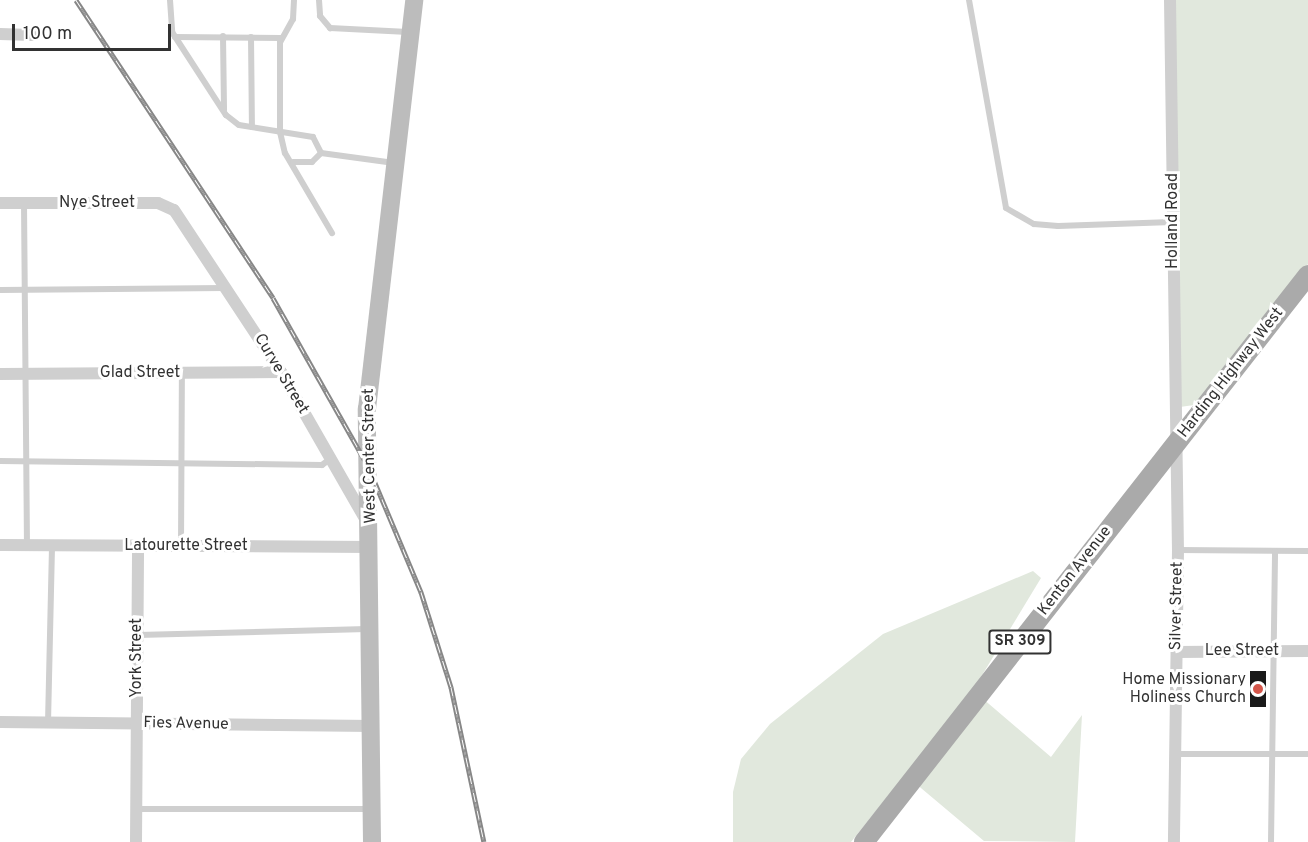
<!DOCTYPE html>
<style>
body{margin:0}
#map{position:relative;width:1308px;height:842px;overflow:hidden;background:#fff;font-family:Overpass,sans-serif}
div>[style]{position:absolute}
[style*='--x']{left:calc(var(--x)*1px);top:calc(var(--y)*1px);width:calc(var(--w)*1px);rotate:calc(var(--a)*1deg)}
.green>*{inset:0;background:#e1e8dd}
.building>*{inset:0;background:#191919;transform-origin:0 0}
.lane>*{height:6px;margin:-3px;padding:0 3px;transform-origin:3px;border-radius:3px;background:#cfcfcf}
.street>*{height:12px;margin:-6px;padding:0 6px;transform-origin:6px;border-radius:6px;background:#cfcfcf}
.secondary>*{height:18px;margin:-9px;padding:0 9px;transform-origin:9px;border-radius:9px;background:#bcbcbc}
.primary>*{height:20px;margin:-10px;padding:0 10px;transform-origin:10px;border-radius:10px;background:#aaa}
.rail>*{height:5px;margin-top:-2.5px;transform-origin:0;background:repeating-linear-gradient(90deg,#fff 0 9px,#878787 0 18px);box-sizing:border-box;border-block:2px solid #878787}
.dots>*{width:16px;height:16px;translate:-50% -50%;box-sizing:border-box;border:3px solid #fff;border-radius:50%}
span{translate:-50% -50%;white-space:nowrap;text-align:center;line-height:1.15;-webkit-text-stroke:6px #fff;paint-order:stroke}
.shield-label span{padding:2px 4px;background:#fff;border:2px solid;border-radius:4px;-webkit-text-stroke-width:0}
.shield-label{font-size:15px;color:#323232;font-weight:700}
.street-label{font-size:16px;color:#323232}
.poi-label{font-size:16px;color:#323232}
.right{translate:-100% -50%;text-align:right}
.scale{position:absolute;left:12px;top:24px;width:159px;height:27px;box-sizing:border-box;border:3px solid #323232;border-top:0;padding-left:8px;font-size:18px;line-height:21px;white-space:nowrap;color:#323232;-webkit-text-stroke:4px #fff;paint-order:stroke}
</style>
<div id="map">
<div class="green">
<div style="clip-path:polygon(1175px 0,1308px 0,1308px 264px,1201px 404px,1180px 407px)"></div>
<div style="clip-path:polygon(1033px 571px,1041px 578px,973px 690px,851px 842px,733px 842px,733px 792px,741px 759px,770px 724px,883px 634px)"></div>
<div style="clip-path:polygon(982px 698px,1051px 757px,1082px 715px,1075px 842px,984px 841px,915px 783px)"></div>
</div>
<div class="building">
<div style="left:1250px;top:671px;width:16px;height:36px"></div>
</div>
<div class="lane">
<div style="--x:170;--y:0;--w:32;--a:86"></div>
<div style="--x:172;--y:32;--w:99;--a:57"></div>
<div style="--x:226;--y:115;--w:16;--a:38"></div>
<div style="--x:239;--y:125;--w:75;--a:9.2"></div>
<div style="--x:313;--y:137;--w:18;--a:63"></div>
<div style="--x:321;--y:153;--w:74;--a:7.8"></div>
<div style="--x:294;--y:0;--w:19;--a:93"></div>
<div style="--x:293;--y:19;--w:26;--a:119"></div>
<div style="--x:280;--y:42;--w:90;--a:90"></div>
<div style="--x:280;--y:132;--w:22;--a:77"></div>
<div style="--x:285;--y:153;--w:93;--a:59.6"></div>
<div style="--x:319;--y:0;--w:16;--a:86"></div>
<div style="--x:320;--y:16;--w:16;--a:50"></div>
<div style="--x:330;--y:28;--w:78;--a:2.9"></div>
<div style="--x:969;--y:0;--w:211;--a:79.9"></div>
<div style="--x:1006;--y:208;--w:32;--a:30"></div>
<div style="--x:1034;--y:224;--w:24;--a:5"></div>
<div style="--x:1058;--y:226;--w:114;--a:-2"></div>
<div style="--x:223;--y:36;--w:74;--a:89.2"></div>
<div style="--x:175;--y:37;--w:106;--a:0.5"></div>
<div style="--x:251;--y:37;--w:90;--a:89.4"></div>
<div style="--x:293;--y:162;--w:19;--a:0"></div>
<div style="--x:312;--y:162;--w:13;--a:-45"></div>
<div style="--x:24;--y:203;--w:342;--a:89.5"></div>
<div style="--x:0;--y:290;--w:225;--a:-0.5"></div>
<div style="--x:0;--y:461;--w:322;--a:0.7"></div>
<div style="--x:322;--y:465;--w:10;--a:-37"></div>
<div style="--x:181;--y:546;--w:173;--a:-89.7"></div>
<div style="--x:1178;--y:550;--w:130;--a:0.4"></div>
<div style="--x:138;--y:635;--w:229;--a:-1.5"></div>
<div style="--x:48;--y:723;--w:178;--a:-88.7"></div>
<div style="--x:1176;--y:754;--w:132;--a:0"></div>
<div style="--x:136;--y:809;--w:233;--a:0"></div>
<div style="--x:1271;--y:842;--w:291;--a:-89.2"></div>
</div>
<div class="street">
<div style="--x:1170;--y:0;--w:550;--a:89.17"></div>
<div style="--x:1178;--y:550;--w:292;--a:90.8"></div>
<div style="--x:0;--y:34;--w:31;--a:2"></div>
<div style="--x:0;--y:203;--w:158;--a:0"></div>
<div style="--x:158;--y:203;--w:17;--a:24"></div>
<div style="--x:174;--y:210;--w:194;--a:56.6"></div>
<div style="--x:281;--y:372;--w:173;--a:60.2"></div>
<div style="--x:0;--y:374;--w:281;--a:-0.4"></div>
<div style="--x:0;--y:545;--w:371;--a:0.3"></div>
<div style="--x:1177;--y:652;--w:131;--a:-0.4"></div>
<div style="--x:0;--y:722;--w:373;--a:0.6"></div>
<div style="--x:136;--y:842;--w:296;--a:-89.6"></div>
</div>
<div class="secondary">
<div style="--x:372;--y:842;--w:433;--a:-90.7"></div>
<div style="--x:367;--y:409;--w:412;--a:-83.4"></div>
</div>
<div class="primary">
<div style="--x:864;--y:842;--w:720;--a:-51.94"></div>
</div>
<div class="rail">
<div style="--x:76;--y:0;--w:357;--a:56.5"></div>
<div style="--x:273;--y:298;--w:193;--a:60.5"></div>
<div style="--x:368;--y:466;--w:137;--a:67.2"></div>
<div style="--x:421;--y:592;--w:100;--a:72.5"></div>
<div style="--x:451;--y:687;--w:158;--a:78"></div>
</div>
<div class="dots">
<div style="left:1258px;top:689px;background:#d4564a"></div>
</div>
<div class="shield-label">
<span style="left:1020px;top:642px">SR 309</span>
</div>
<div class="street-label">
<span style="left:97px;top:203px">Nye Street</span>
<span style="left:1173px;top:221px;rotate:-90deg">Holland Road</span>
<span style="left:140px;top:373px">Glad Street</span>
<span style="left:1231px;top:373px;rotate:-52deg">Harding Highway West</span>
<span style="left:281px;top:374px;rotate:59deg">Curve Street</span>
<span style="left:370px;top:456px;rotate:-91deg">West Center Street</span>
<span style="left:186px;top:546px">Latourette Street</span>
<span style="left:1075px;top:571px;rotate:-52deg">Kenton Avenue</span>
<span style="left:1177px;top:606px;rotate:-89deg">Silver Street</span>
<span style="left:1242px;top:651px">Lee Street</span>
<span style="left:137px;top:658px;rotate:-90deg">York Street</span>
<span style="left:186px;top:724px;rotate:1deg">Fies Avenue</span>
</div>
<div class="poi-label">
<span class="right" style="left:1246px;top:689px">Home Missionary<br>Holiness Church</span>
</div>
<div class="scale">100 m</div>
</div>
